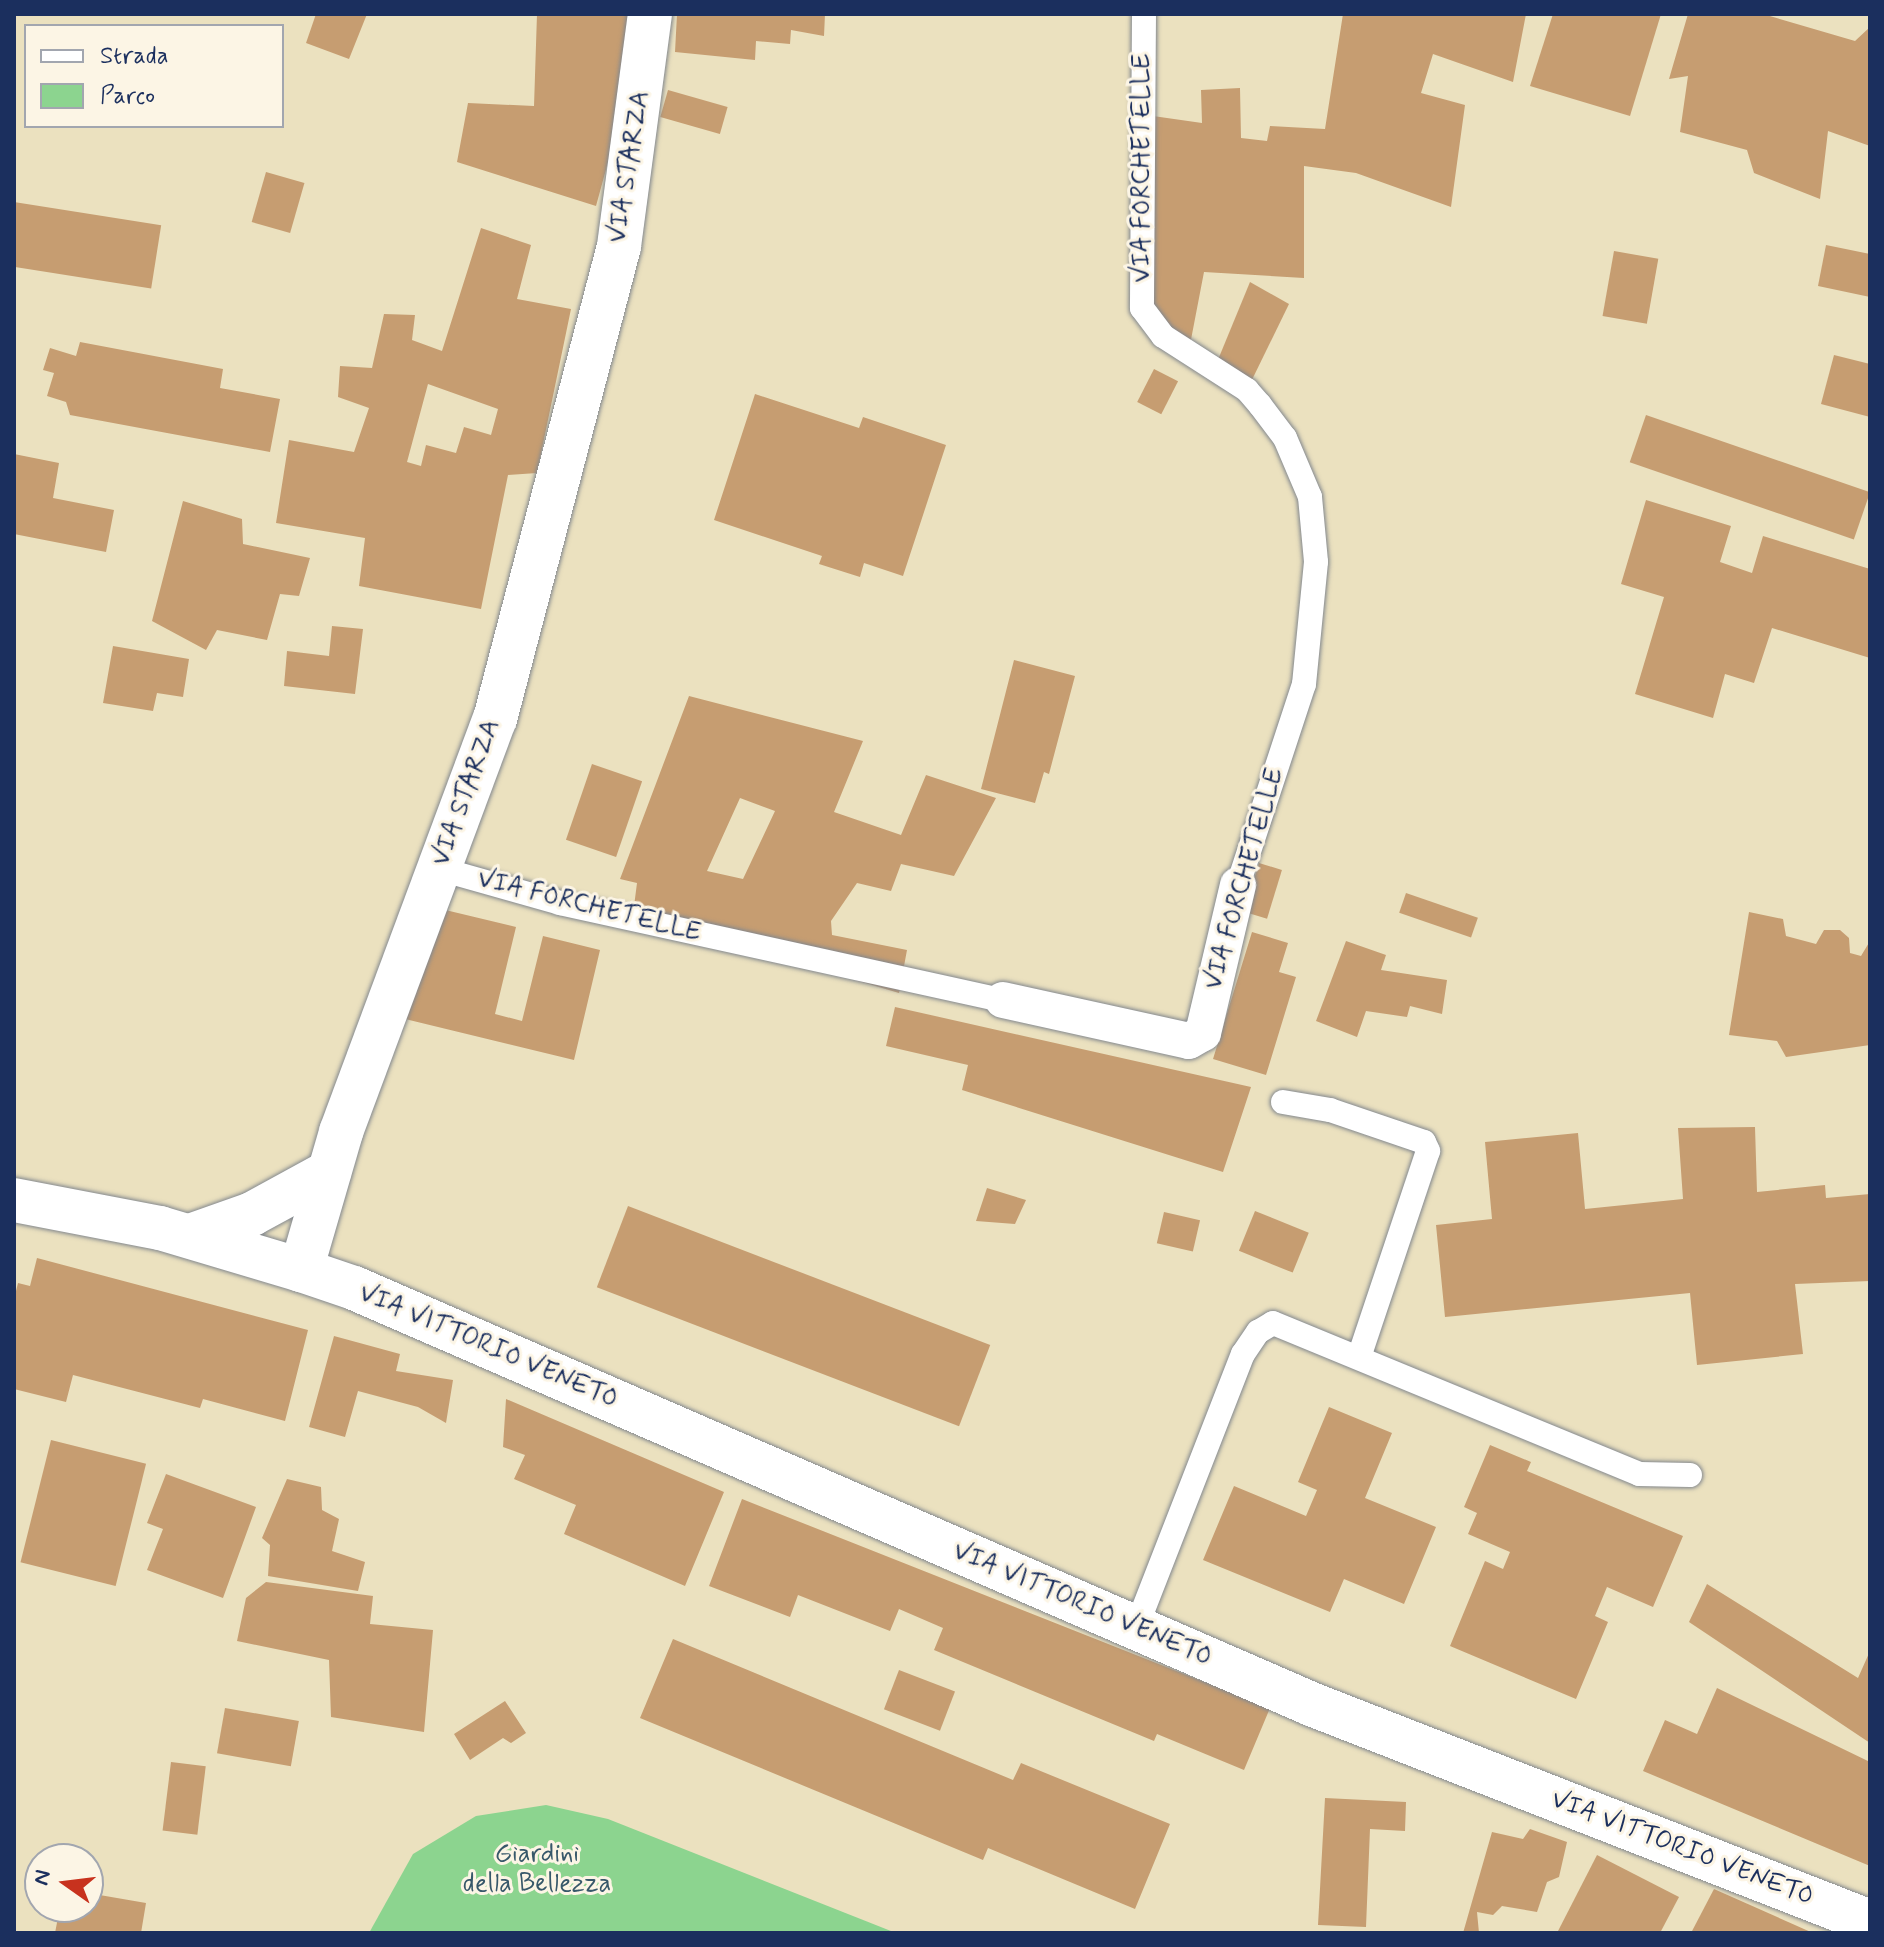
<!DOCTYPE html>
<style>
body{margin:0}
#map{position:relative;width:1884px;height:1947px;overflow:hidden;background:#ebe1bf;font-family:Mynerve,sans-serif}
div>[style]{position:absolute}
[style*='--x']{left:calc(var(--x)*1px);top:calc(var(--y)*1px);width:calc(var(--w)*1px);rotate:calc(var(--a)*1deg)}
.green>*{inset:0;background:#8cd48f}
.building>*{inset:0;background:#c69d71;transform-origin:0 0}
.roads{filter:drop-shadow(0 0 2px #83888e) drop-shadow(0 0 2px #83888e)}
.service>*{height:24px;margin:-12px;padding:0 12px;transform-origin:12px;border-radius:12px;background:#fff}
.pedestrian>*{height:36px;margin:-18px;padding:0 18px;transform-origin:18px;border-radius:18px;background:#fff}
.tertiary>*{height:44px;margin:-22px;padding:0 22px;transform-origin:22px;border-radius:22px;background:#fff}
span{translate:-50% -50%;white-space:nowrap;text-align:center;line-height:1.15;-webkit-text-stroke:6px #fcf5e5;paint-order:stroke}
.street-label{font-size:26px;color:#1b2f5e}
.park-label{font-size:26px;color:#37586a}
.frame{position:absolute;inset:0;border:16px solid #1b2f5e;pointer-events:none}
.legend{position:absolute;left:24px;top:24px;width:260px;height:104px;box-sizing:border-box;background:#fcf5e5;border:2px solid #a2a6af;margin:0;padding:10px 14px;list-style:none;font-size:24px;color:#1b2f5e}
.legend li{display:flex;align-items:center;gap:16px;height:40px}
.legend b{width:40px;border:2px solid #a2a6af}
.north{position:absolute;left:24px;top:1843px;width:80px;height:80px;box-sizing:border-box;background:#fcf5e5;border:2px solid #a2a6af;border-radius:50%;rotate:284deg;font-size:22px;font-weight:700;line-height:32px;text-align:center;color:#1b2f5e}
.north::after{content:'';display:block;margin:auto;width:28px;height:36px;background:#c8321e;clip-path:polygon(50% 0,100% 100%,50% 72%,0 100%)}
</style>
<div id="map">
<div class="green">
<div style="clip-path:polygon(546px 1805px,608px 1819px,896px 1933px,369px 1933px,413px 1854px,476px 1816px)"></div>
</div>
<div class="building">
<div style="clip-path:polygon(316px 14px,367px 14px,349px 59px,306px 43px)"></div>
<div style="clip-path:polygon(537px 14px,630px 14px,616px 133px,596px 206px,457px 162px,468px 103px,534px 106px)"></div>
<div style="clip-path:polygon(677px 14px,825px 14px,824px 36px,791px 30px,790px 44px,756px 41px,755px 60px,675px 52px)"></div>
<div style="clip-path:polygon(1343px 14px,1526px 14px,1513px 82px,1433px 54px,1421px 93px,1465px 105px,1451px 207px,1356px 173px,1304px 166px,1304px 278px,1204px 272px,1189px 350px,1149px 329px,1153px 116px,1202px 123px,1201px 90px,1240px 88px,1241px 138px,1267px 141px,1270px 126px,1325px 129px)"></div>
<div style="clip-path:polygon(1553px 14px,1661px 14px,1630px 116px,1530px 86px)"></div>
<div style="clip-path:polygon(1688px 14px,1763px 14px,1855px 41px,1870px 27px,1870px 146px,1828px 131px,1820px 199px,1754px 173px,1747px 150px,1680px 132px,1688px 76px,1669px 79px)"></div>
<div style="left:668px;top:90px;width:62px;height:28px;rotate:16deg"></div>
<div style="left:266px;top:172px;width:40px;height:52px;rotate:16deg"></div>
<div style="left:14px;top:202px;width:149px;height:64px;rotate:9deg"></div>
<div style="clip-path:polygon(evenodd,481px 228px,531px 245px,517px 299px,571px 309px,537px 473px,508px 475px,481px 609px,359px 586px,365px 538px,276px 523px,289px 440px,354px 452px,369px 408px,338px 397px,340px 366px,372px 368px,384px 314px,415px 315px,412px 340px,442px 351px,481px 228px,428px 384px,498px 409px,491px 435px,464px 427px,456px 453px,426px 445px,421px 466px,407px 462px,428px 384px)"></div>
<div style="clip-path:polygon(1826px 245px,1870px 254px,1870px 297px,1818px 286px)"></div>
<div style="left:1614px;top:251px;width:45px;height:66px;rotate:10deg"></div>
<div style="clip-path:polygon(1250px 282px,1289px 304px,1247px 390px,1215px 367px)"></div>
<div style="clip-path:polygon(80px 342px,223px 369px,220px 388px,280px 399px,270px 452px,70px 415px,66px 402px,47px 396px,54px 373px,43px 370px,50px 348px,76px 356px)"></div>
<div style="clip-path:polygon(1834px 355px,1870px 364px,1870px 417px,1821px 404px)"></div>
<div style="left:1154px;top:369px;width:27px;height:37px;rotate:27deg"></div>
<div style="clip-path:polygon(755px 394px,859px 428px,863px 417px,946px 445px,903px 576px,864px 563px,860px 577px,819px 564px,822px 556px,714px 520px)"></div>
<div style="left:1646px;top:415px;width:237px;height:50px;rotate:19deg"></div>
<div style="clip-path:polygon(14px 454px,59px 463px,53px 498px,114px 510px,106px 552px,14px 534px)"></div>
<div style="clip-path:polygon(1646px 500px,1731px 526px,1720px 562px,1752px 573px,1763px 536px,1870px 569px,1870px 658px,1772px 628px,1754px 683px,1725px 674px,1713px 718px,1635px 694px,1664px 597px,1621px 584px)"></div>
<div style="clip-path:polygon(183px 501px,242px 519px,243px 544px,310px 558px,299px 596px,280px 594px,267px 640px,217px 630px,206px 650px,152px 621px)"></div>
<div style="clip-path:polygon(332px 626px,363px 629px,355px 694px,284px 686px,287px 651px,329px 656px)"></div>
<div style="clip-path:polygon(113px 646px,189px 659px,183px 697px,157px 693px,153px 711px,103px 703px)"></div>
<div style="clip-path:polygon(1014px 660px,1075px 676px,1049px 774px,1044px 772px,1035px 803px,981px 789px)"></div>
<div style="clip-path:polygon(evenodd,689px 696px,863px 741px,834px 812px,901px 835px,926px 775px,996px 798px,954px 876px,901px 864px,891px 891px,857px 883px,831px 921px,832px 935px,907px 950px,899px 993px,633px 914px,637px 883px,620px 879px,689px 696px,740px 798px,775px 811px,743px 879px,707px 871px,740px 798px)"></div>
<div style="left:592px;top:764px;width:53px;height:80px;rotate:19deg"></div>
<div style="left:1259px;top:863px;width:24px;height:51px;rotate:17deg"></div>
<div style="left:1406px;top:893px;width:76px;height:21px;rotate:19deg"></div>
<div style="clip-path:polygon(437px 908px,516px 927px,495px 1014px,522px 1021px,543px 936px,600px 950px,574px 1060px,401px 1018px)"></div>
<div style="clip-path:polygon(1749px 912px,1783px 919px,1786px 936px,1816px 944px,1824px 930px,1840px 930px,1849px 938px,1850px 953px,1861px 956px,1870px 941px,1870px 1045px,1786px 1057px,1777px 1041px,1729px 1035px)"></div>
<div style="clip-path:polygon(1252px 932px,1288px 943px,1279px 972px,1296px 977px,1266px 1075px,1213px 1059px)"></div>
<div style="clip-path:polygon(1346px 941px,1386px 955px,1381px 970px,1447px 980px,1442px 1014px,1410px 1006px,1407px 1017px,1366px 1011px,1357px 1037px,1316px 1021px)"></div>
<div style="clip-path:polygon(895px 1007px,1251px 1087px,1223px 1172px,962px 1090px,968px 1065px,886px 1046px)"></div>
<div style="clip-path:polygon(1755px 1127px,1757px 1192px,1825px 1185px,1826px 1198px,1870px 1194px,1870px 1281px,1795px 1284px,1803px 1354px,1697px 1365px,1690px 1293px,1445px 1317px,1436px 1225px,1492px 1219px,1485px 1142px,1578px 1133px,1585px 1209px,1683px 1199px,1678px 1128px)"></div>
<div style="clip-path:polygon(987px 1188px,1026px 1200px,1015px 1224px,976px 1221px)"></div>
<div style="left:628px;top:1206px;width:388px;height:87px;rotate:21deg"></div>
<div style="left:1255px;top:1211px;width:58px;height:43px;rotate:22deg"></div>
<div style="left:1164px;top:1212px;width:37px;height:32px;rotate:13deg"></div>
<div style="clip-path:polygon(37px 1258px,308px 1330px,285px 1421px,203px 1399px,200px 1408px,73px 1375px,66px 1402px,14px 1389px,14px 1299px,18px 1283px,30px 1286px)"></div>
<div style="clip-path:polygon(334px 1336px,400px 1354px,396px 1371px,453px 1380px,446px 1423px,418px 1407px,358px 1391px,345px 1437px,309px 1427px)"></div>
<div style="clip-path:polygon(506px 1399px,724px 1492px,685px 1586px,564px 1534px,576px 1505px,514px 1479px,525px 1455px,503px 1447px)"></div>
<div style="clip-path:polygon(1329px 1407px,1392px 1433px,1365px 1498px,1436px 1527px,1404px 1604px,1344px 1579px,1330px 1612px,1203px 1560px,1234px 1486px,1306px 1516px,1317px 1490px,1298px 1482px)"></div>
<div style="left:51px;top:1440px;width:98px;height:126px;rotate:14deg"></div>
<div style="clip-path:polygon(1490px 1445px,1531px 1462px,1527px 1471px,1683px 1536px,1653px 1607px,1607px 1587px,1595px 1616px,1608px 1622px,1576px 1699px,1450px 1646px,1485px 1561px,1503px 1569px,1510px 1552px,1468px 1534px,1477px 1513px,1464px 1507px)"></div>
<div style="clip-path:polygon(166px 1474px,256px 1507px,223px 1598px,147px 1570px,163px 1529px,147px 1523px)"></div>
<div style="clip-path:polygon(287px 1479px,321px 1487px,322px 1510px,339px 1519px,332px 1551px,365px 1562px,358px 1591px,268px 1576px,270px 1545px,262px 1538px)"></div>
<div style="clip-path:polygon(742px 1499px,1270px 1708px,1244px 1770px,1157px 1734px,1154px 1741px,934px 1650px,943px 1628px,899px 1609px,890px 1631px,798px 1595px,790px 1617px,709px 1586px)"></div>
<div style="clip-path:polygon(266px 1582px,373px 1596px,370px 1624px,433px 1630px,424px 1732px,331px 1717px,329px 1660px,237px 1641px,246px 1598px)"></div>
<div style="clip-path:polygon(1707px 1584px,1858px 1678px,1870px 1651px,1870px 1743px,1689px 1622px)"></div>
<div style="clip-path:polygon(673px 1639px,1013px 1780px,1021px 1763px,1170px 1824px,1135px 1909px,988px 1848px,983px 1860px,640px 1718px)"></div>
<div style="left:899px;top:1670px;width:60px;height:42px;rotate:21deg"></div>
<div style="clip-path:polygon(1717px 1688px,1870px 1762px,1870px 1866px,1643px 1771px,1665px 1720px,1697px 1734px)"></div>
<div style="clip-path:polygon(505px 1701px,526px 1733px,511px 1743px,503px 1738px,470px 1760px,454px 1734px)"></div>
<div style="left:225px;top:1708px;width:75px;height:46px;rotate:10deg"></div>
<div style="left:171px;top:1762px;width:35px;height:69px;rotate:7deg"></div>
<div style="clip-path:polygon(1325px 1798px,1406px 1802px,1405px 1831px,1370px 1829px,1366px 1927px,1318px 1925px)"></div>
<div style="clip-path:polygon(1530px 1829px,1567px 1842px,1559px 1877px,1547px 1882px,1537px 1912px,1502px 1906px,1493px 1915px,1477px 1912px,1479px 1933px,1463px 1933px,1492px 1832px,1523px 1839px)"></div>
<div style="clip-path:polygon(1597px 1855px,1679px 1897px,1660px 1933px,1557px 1933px)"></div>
<div style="clip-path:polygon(1714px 1889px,1813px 1933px,1691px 1933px)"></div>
<div style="clip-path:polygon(88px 1893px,146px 1903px,141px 1933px,55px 1933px,60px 1907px,88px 1907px)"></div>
</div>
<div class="roads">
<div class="service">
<div style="--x:1144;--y:14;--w:294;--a:90.4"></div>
<div style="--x:1142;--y:308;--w:35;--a:53"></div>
<div style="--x:1163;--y:336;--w:100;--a:32.7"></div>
<div style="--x:1247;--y:390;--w:20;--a:49"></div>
<div style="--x:1260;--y:405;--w:41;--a:52.9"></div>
<div style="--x:1285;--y:438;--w:64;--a:67"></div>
<div style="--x:1310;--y:497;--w:65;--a:84.7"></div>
<div style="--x:1316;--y:562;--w:123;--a:95.6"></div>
<div style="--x:1304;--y:684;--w:212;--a:108.2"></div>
<div style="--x:440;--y:869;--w:125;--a:15.8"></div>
<div style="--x:560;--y:903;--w:453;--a:12.4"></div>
<div style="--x:1283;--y:1102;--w:48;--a:9.7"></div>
<div style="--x:1330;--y:1110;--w:99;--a:18.8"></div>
<div style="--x:1424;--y:1142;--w:10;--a:66"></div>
<div style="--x:1428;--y:1151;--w:217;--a:108.5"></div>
<div style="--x:1136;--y:1628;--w:294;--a:-68.7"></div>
<div style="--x:1243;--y:1354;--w:27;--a:-56"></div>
<div style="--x:1258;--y:1332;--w:17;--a:-31"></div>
<div style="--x:1273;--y:1323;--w:396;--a:22.4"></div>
<div style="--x:1639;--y:1474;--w:51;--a:1.1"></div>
</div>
<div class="pedestrian">
<div style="--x:1003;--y:1000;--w:190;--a:12.4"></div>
<div style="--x:1189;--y:1041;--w:16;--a:-30"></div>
<div style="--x:1203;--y:1033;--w:152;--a:-76.7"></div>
</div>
<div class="tertiary">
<div style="--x:14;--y:1200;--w:149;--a:10.9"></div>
<div style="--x:160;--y:1228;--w:147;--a:16.6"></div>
<div style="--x:301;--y:1270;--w:144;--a:-73.8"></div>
<div style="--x:341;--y:1132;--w:441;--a:-69.6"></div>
<div style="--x:495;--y:719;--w:489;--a:-75.3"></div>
<div style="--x:619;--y:246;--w:234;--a:-82.4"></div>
<div style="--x:190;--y:1236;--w:66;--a:-19.5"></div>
<div style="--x:252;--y:1214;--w:88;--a:-28.6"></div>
<div style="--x:301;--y:1270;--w:56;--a:18.8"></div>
<div style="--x:354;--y:1288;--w:1044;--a:23.49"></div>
<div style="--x:1311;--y:1704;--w:600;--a:21.3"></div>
</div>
</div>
<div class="street-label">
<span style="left:630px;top:167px;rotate:-81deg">VIA STARZA</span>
<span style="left:1143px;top:168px;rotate:-90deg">VIA FORCHETELLE</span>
<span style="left:467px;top:793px;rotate:-70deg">VIA STARZA</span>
<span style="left:1245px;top:879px;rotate:-74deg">VIA FORCHETELLE</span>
<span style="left:589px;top:907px;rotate:14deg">VIA FORCHETELLE</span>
<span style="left:488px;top:1347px;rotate:23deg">VIA VITTORIO VENETO</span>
<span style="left:1082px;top:1605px;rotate:23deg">VIA VITTORIO VENETO</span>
<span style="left:1682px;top:1849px;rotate:21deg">VIA VITTORIO VENETO</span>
</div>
<div class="park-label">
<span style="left:537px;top:1870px">Giardini<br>della Bellezza</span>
</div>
<div class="frame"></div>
<ul class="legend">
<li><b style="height:10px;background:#fff"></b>Strada</li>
<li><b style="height:22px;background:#8cd48f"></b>Parco</li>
</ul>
<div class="north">N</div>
</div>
